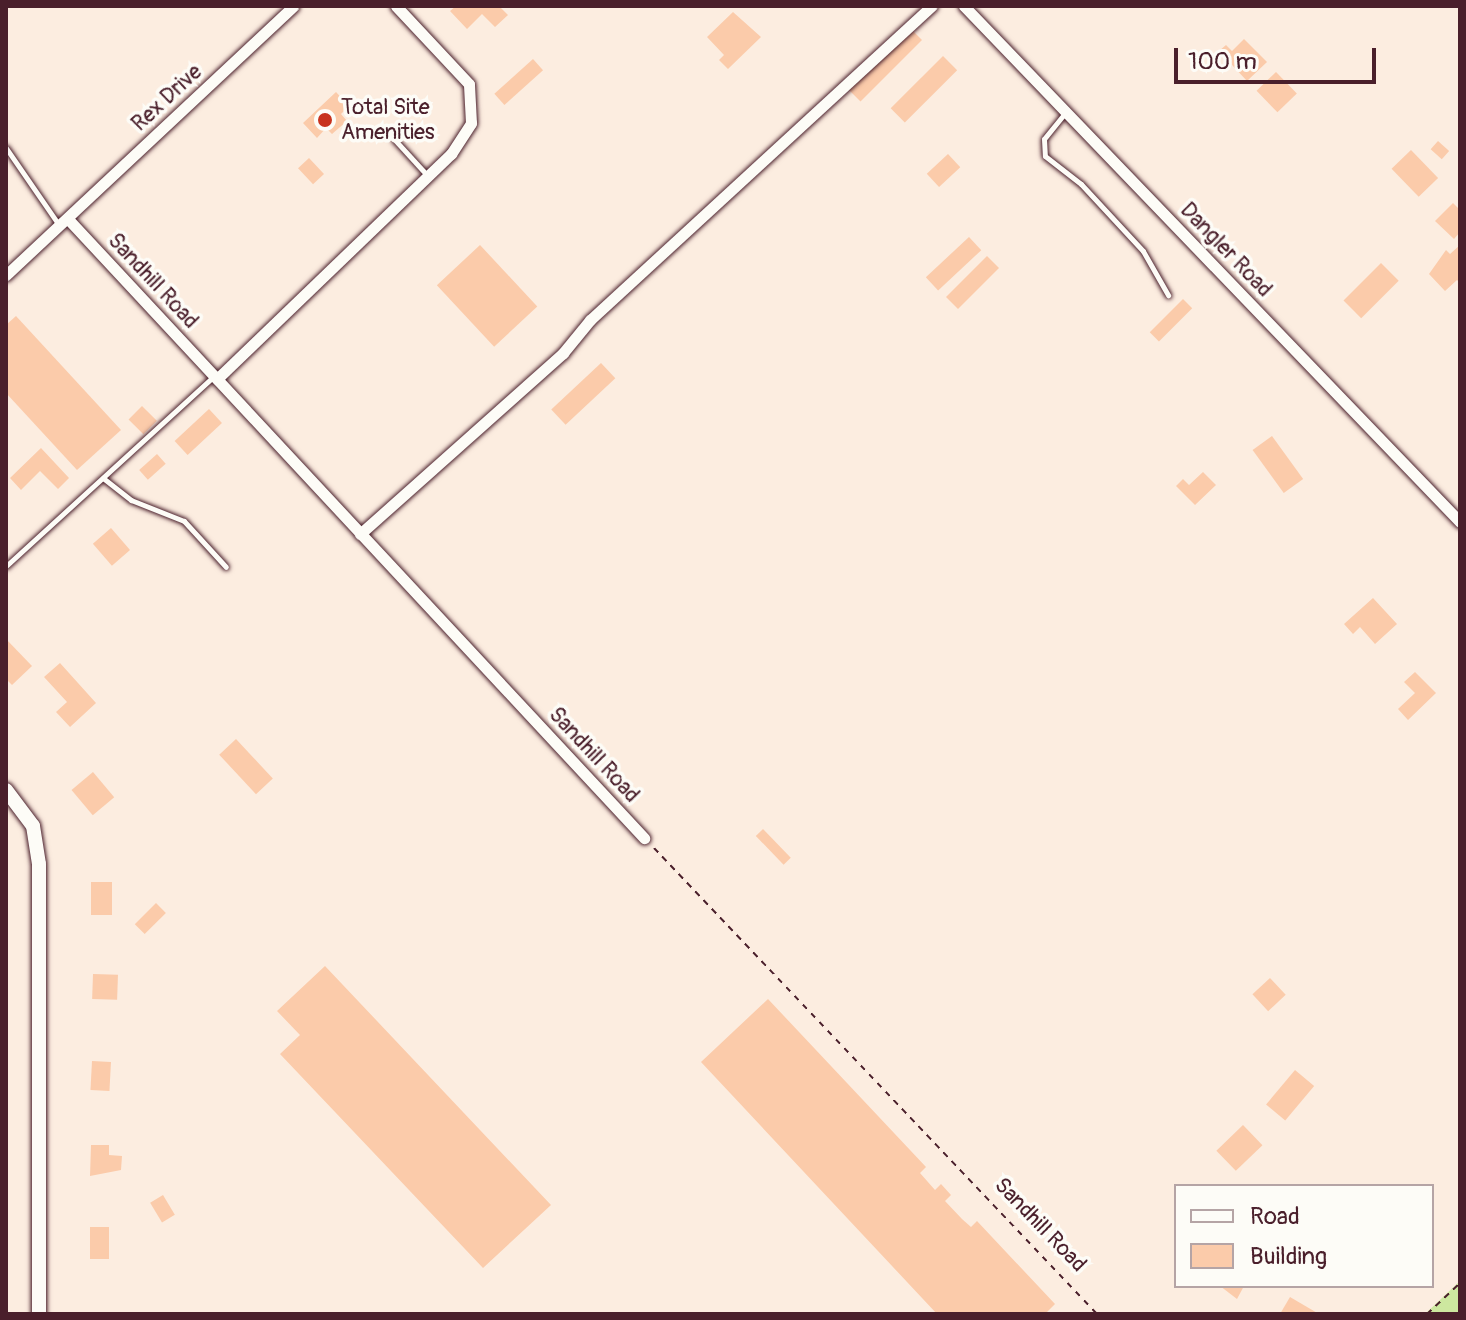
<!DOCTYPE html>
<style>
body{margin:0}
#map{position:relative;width:1466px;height:1320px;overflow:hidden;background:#fcede0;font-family:Pangolin,sans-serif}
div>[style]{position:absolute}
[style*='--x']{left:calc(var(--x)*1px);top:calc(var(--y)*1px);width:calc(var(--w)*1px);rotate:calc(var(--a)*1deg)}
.green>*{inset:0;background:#cde89f}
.building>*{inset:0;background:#fbcbaa;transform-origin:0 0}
.path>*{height:2px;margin-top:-1px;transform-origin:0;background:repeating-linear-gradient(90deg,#4a1f2b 0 6px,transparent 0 12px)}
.roads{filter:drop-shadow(0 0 2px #4a1f2b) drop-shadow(0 0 2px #4a1f2b)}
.service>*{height:5px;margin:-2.5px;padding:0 2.5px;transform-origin:2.5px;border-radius:2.5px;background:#fdfcf7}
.minor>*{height:11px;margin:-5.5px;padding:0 5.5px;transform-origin:5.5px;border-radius:5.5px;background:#fdfcf7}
.tertiary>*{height:14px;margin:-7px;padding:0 7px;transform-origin:7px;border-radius:7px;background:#fdfcf7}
.dots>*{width:22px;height:22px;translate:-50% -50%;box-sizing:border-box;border:4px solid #fdfcf7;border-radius:50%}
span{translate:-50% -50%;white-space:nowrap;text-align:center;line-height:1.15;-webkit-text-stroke:7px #fdfcf7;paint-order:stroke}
.street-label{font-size:22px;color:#4a1f2b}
.poi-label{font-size:22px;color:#4a1f2b}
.left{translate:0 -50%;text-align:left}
.frame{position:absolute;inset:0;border:8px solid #4a1f2b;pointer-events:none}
.legend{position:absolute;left:1174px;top:1184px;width:260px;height:104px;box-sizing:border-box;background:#fdfcf7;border:2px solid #b5a4a5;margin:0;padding:10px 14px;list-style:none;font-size:24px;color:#4a1f2b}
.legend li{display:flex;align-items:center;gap:16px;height:40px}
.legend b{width:40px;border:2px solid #b5a4a5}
.scale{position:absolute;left:1174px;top:48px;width:202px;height:36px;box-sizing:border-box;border:4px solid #4a1f2b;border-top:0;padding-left:10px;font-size:24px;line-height:28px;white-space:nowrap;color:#4a1f2b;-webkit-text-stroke:6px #fdfcf7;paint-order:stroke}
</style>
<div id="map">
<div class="green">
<div style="clip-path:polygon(1460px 1281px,1460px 1314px,1425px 1314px)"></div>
</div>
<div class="building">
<div style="clip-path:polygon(456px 6px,499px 6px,508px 15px,495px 27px,482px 14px,467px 29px,450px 11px)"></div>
<div style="clip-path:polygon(733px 12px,761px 37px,728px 69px,719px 60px,724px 55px,707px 37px)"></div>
<div style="left:910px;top:28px;width:17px;height:87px;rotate:45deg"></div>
<div style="clip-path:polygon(1244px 39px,1267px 62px,1247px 81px,1219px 51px,1226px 45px,1232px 51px)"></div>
<div style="left:943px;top:56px;width:20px;height:74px;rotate:45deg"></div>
<div style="left:533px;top:59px;width:15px;height:52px;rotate:48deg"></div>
<div style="left:1276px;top:72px;width:30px;height:27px;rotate:46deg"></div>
<div style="clip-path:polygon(336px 92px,349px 106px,341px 114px,347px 121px,332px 134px,326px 128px,317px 138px,303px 123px)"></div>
<div style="left:1438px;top:141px;width:15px;height:11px;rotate:42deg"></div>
<div style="left:1411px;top:150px;width:39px;height:27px;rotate:46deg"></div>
<div style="left:948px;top:154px;width:18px;height:29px;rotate:47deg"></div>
<div style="left:309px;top:158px;width:22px;height:15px;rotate:47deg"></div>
<div style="clip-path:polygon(1453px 203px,1460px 210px,1460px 232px,1454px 239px,1435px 221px)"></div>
<div style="left:969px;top:237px;width:18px;height:59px;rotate:47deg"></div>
<div style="left:480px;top:245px;width:84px;height:59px;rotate:47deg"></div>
<div style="clip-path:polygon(1460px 245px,1460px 283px,1457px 280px,1445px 291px,1429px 274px,1446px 250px,1450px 254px)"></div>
<div style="left:987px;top:256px;width:17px;height:58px;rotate:45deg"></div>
<div style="left:1381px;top:263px;width:25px;height:53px;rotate:45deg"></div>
<div style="left:1183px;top:299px;width:13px;height:47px;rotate:45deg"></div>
<div style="clip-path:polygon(16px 316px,121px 430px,77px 470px,6px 393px,6px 325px)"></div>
<div style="left:601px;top:363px;width:21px;height:68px;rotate:47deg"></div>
<div style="left:142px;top:406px;width:21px;height:19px;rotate:45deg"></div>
<div style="left:209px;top:409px;width:19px;height:47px;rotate:47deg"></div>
<div style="left:1272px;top:436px;width:53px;height:24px;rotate:54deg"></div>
<div style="clip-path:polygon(41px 448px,69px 478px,58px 489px,40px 471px,21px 490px,10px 478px)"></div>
<div style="left:157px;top:454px;width:13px;height:24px;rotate:48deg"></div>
<div style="clip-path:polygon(1203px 472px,1216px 485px,1195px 505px,1176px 486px,1183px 479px,1189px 485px)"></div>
<div style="left:111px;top:528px;width:29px;height:24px;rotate:49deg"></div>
<div style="clip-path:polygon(1373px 598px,1397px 624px,1375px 644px,1360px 627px,1353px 634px,1344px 624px)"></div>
<div style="clip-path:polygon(6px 639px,32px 666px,12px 685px,6px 679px)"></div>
<div style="clip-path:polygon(60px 663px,96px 703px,70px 727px,56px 712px,67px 702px,44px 677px)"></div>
<div style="clip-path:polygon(1415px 672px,1436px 693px,1408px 720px,1398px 709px,1415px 693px,1404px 682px)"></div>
<div style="left:236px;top:739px;width:54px;height:23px;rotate:47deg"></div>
<div style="left:93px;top:772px;width:33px;height:28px;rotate:50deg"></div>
<div style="left:763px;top:829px;width:40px;height:10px;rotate:46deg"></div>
<div style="left:91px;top:882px;width:21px;height:33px"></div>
<div style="left:156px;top:903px;width:14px;height:30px;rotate:45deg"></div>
<div style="clip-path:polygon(325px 966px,551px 1205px,483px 1268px,280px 1054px,300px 1035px,277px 1011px)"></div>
<div style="left:93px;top:974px;width:25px;height:25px;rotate:2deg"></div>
<div style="left:1270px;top:978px;width:23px;height:24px;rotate:47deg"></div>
<div style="clip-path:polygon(768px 999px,926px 1167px,920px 1173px,935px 1190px,941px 1184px,951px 1195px,945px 1201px,962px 1219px,971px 1227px,977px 1221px,1055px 1304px,1045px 1314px,937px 1314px,701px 1062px)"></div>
<div style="left:92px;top:1061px;width:19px;height:29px;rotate:3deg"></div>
<div style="left:1295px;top:1070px;width:25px;height:45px;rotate:40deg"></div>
<div style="left:1243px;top:1125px;width:28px;height:37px;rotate:46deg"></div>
<div style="clip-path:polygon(91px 1145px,109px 1145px,109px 1155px,122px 1156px,121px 1170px,90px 1176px)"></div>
<div style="left:163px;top:1195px;width:23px;height:15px;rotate:59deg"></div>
<div style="left:90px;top:1227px;width:19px;height:32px"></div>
<div style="clip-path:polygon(1220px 1286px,1244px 1286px,1237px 1299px)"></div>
<div style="clip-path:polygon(1290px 1297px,1319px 1314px,1280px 1314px)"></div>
</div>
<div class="path">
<div style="--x:654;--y:848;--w:643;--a:46.45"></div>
<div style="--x:1427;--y:1314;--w:45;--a:-43.2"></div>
</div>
<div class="roads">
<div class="service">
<div style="--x:1065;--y:113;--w:33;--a:129"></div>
<div style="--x:1044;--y:139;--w:17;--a:87"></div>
<div style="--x:1045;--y:156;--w:46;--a:37.9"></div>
<div style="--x:1081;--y:184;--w:91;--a:47.2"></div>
<div style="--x:1143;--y:251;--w:51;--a:60.4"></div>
<div style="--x:394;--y:139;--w:49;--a:47.5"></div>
<div style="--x:6;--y:148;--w:93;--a:55.5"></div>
<div style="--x:103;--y:478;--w:36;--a:38"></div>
<div style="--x:131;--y:500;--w:57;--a:21.6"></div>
<div style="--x:184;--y:521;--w:62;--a:47.6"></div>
<div style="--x:6;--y:566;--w:280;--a:-42.4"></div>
</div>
<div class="minor">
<div style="--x:964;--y:6;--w:716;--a:46.13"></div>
<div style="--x:68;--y:219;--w:846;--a:47.06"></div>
<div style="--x:6;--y:275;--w:393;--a:-43.1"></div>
<div style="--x:217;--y:379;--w:325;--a:-43.9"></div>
<div style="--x:451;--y:154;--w:37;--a:-57"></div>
<div style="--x:471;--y:123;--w:39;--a:-93"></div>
<div style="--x:469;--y:84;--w:107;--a:-133.1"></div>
<div style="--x:360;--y:534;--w:272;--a:-41.7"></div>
<div style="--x:563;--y:353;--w:43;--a:-50.7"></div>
<div style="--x:590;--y:320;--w:464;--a:-42.6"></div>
</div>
<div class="tertiary">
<div style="--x:6;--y:790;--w:45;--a:53.1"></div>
<div style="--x:33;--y:826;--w:38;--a:81"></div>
<div style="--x:39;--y:864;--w:450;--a:90"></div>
</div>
</div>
<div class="dots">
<div style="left:325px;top:120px;background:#c8321e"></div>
</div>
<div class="street-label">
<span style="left:167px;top:98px;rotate:-43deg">Rex Drive</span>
<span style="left:1226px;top:250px;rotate:46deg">Dangler Road</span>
<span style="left:153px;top:281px;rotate:47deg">Sandhill Road</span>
<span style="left:594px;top:755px;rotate:47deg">Sandhill Road</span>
<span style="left:1040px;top:1225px;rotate:46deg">Sandhill Road</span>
</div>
<div class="poi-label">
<span class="left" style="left:341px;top:120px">Total Site<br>Amenities</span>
</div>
<div class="frame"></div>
<ul class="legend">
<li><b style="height:10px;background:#fdfcf7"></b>Road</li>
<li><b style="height:22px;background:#fbcbaa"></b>Building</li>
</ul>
<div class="scale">100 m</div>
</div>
